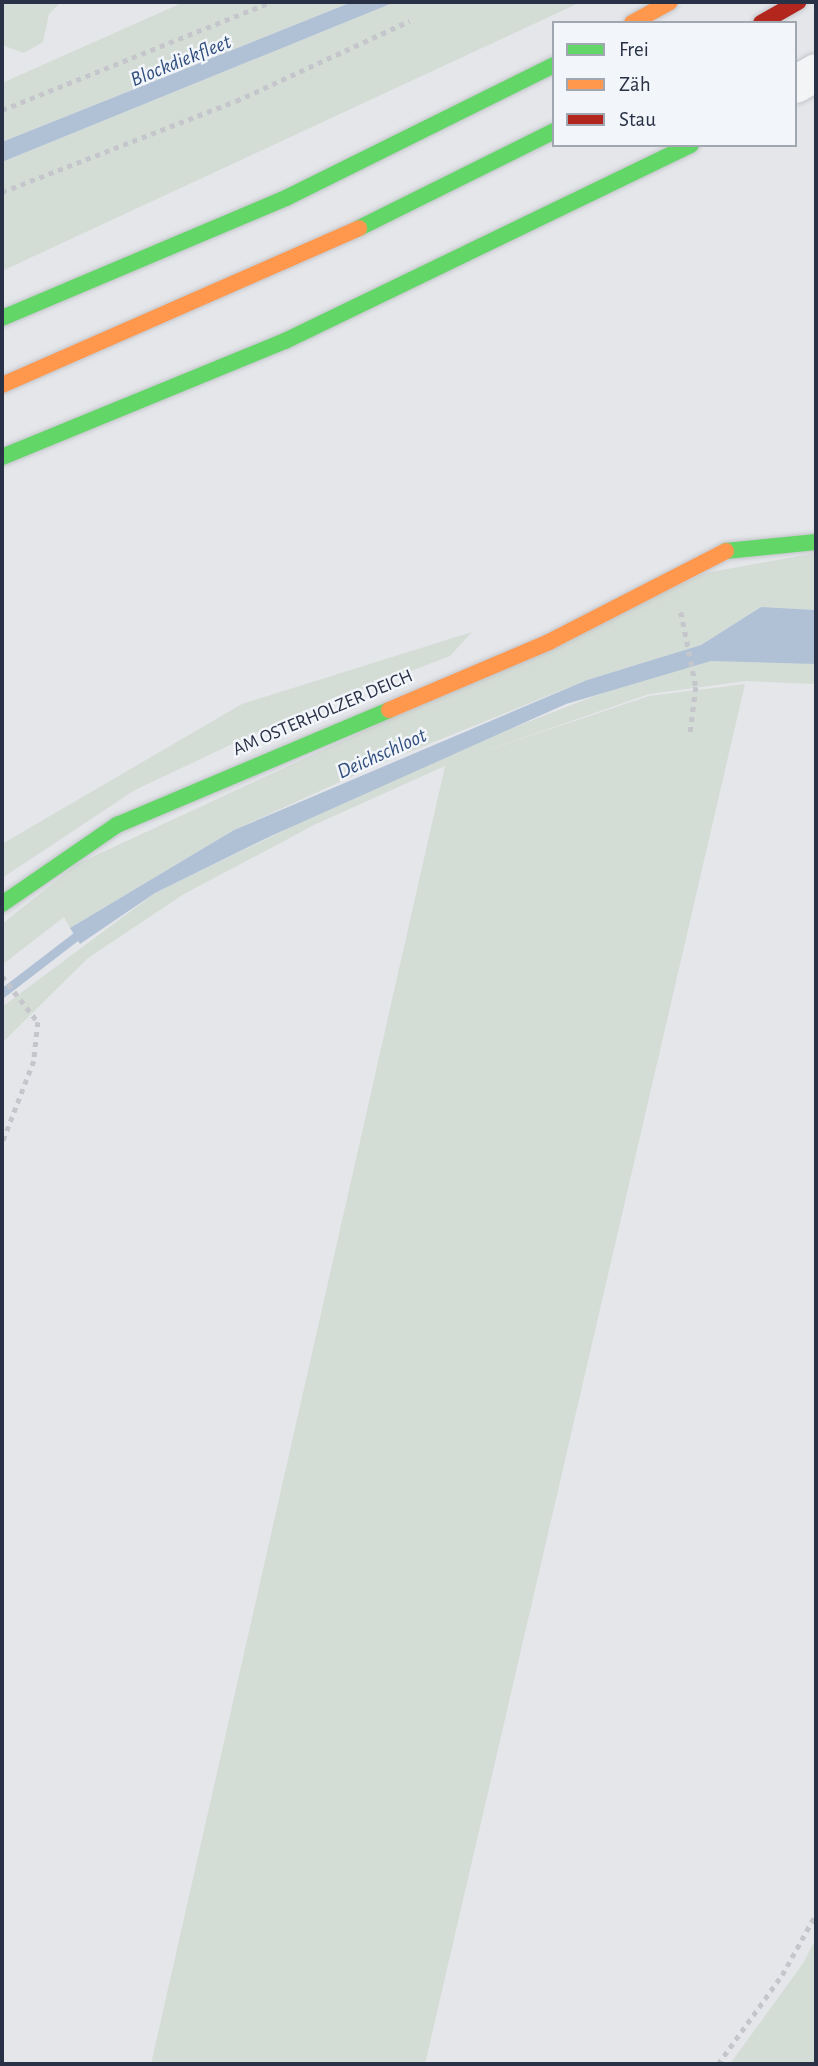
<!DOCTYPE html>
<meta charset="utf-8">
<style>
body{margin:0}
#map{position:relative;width:818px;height:2066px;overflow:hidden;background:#e4e6ea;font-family:"Alegreya Sans",sans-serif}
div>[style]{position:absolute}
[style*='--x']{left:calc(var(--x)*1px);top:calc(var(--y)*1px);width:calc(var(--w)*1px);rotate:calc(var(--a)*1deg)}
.green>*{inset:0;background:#d4ddd5}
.water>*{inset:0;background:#b0c1d6}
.stream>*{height:9px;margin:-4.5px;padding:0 4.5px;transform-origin:4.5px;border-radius:4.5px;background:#b0c1d6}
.path>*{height:4.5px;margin-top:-2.25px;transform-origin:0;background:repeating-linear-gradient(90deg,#c4c6cb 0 5px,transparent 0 10px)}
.roads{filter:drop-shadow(0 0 2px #c2c4c8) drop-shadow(0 0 2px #c2c4c8)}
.street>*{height:37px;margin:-18.5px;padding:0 18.5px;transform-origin:18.5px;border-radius:18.5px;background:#f3f4f6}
.fast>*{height:16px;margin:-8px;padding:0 8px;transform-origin:8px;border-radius:8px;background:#63d668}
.slow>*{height:16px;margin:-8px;padding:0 8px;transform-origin:8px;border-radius:8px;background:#ff974d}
.jam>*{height:16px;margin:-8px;padding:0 8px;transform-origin:8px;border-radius:8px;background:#b3261e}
span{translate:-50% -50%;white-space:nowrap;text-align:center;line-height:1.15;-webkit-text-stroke:5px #f2f5f9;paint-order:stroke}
.street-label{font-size:19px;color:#283145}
.water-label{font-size:21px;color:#2f4d7d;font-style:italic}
.frame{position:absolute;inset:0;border:4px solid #283145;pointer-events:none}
.legend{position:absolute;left:552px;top:21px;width:245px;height:126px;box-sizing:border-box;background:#f2f5f9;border:2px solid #a1a7b1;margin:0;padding:9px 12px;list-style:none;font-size:21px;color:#283145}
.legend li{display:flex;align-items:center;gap:14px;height:35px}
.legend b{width:35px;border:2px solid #a1a7b1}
</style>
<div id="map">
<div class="green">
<div style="clip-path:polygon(2px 2px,61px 2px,49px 14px,43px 42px,24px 53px,2px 45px)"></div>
<div style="clip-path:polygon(184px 2px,352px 2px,2px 142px,2px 83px)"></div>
<div style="clip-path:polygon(395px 2px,581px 2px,2px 271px,2px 162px)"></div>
<div style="clip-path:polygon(816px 553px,816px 610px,761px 607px,701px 645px,587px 680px,382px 763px,234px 830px,70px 928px,64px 917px,2px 965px,2px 924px,77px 864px,705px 573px)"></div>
<div style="clip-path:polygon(472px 632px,450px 656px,281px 721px,135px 790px,2px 878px,2px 844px,242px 704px)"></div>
<div style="clip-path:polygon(764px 660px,816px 664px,816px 684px,746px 681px,649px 694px,480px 753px,649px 696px,745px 684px,425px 2064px,151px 2064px,445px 766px,316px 824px,184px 894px,88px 958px,2px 1043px,2px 1007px,155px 893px,423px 763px,641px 678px,711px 661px)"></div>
<div style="clip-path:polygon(816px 1938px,816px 2064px,730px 2064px,804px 1962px)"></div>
</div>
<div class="water">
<div style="clip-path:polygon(352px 2px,395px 2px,2px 162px,2px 142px)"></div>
<div style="clip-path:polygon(761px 607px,816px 610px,816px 664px,711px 661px,566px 704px,271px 836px,155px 893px,80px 944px,70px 928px,234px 830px,587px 680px,701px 645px)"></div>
</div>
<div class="stream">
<div style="--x:2;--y:993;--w:103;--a:-37.5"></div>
</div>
<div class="path">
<div style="--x:2;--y:110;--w:289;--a:-21.9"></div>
<div style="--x:2;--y:192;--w:251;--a:-21.3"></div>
<div style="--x:236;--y:101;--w:191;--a:-24.8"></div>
<div style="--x:681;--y:612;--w:76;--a:78.7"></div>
<div style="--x:696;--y:687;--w:48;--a:97.1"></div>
<div style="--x:2;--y:976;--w:58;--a:52"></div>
<div style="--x:38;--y:1022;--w:39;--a:96"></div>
<div style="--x:34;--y:1061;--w:89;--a:111.1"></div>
<div style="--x:718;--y:2064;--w:110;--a:-54.3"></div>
<div style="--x:782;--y:1975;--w:70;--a:-60.9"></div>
</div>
<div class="roads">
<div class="street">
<div style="--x:795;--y:84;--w:24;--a:-30"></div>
</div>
<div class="fast">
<div style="--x:359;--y:228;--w:218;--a:-26.4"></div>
<div style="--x:2;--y:318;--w:308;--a:-22.9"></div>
<div style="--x:286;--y:198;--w:299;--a:-26.4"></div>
<div style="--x:2;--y:457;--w:306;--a:-22.3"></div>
<div style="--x:285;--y:341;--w:451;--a:-25.8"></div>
<div style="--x:726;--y:551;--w:90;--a:-5.7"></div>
<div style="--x:2;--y:904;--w:140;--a:-34.5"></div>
<div style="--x:117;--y:825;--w:295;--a:-22.9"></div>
</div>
<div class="slow">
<div style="--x:632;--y:23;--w:43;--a:-28.9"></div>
<div style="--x:2;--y:385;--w:390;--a:-23.7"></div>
<div style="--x:389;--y:710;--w:174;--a:-23"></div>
<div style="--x:549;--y:642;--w:199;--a:-27.2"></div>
</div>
<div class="jam">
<div style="--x:761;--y:23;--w:43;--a:-29.6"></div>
</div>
</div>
<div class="street-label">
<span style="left:323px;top:713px;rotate:-23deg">AM OSTERHOLZER DEICH</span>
</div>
<div class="water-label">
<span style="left:181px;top:61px;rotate:-22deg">Blockdiekfleet</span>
<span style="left:382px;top:754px;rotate:-24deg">Deichschloot</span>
</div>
<div class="frame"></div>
<ul class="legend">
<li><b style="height:9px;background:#63d668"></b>Frei</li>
<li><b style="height:9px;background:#ff974d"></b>Zäh</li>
<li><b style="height:9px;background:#b3261e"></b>Stau</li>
</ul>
</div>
